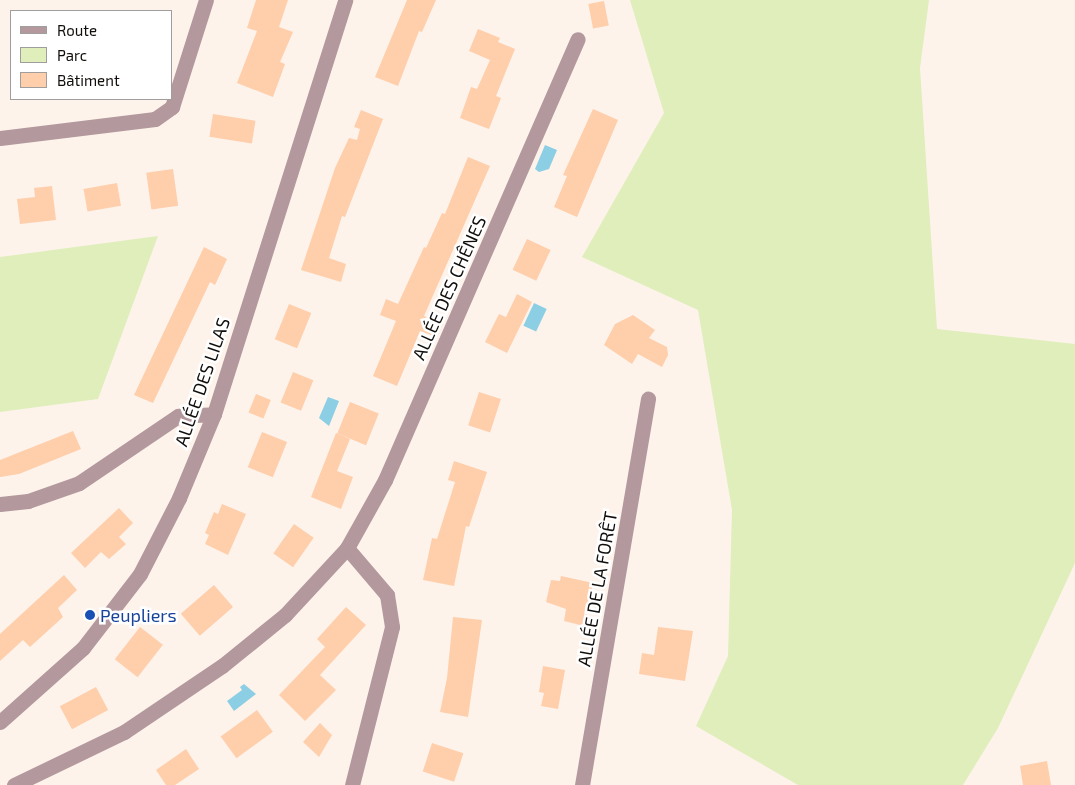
<!DOCTYPE html>
<meta charset="utf-8">
<style>
body{margin:0}
#map{position:relative;width:1075px;height:785px;overflow:hidden;background:#fdf3eb;font-family:"Exo 2",sans-serif}
div>[style]{position:absolute}
[style*='--x']{left:calc(var(--x)*1px);top:calc(var(--y)*1px);width:calc(var(--w)*1px);rotate:calc(var(--a)*1deg)}
.green>*{inset:0;background:#dfeebb}
.water>*{inset:0;background:#8ccee3;transform-origin:0 0}
.building>*{inset:0;background:#ffceab;transform-origin:0 0}
.minor>*{height:15px;margin:-7.5px;padding:0 7.5px;transform-origin:7.5px;border-radius:7.5px;background:#b3989d}
.dots>*{width:14px;height:14px;translate:-50% -50%;box-sizing:border-box;border:2px solid #fff;border-radius:50%}
span{translate:-50% -50%;white-space:nowrap;text-align:center;line-height:1.15;-webkit-text-stroke:5px #fff;paint-order:stroke}
.street-label{font-size:18px;color:#100d0a}
.transit-label{font-size:18px;color:#164399}
.left{translate:0 -50%;text-align:left}
.legend{position:absolute;left:10px;top:10px;width:162px;height:90px;box-sizing:border-box;background:#fff;border:1px solid #9f9e9d;margin:0;padding:6px 9px;list-style:none;font-size:15px;color:#100d0a}
.legend li{display:flex;align-items:center;gap:10px;height:25px}
.legend b{width:25px;border:1px solid #9f9e9d}
</style>
<div id="map">
<div class="green">
<div style="clip-path:polygon(630px 0,929px 0,920px 68px,937px 329px,1075px 344px,1075px 563px,998px 728px,963px 785px,798px 785px,696px 726px,728px 656px,732px 510px,698px 310px,582px 257px,664px 113px)"></div>
<div style="clip-path:polygon(158px 236px,98px 399px,0 412px,0 257px)"></div>
</div>
<div class="water">
<div style="clip-path:polygon(545px 145px,557px 150px,549px 169px,539px 172px,535px 169px)"></div>
<div style="left:534px;top:303px;width:14px;height:25px;rotate:25deg"></div>
<div style="clip-path:polygon(328px 397px,339px 401px,329px 426px,319px 418px)"></div>
<div style="clip-path:polygon(244px 684px,256px 694px,234px 711px,227px 701px,242px 690px,240px 687px)"></div>
</div>
<div class="building">
<div style="clip-path:polygon(256px 0,288px 0,279px 27px,293px 32px,280px 62px,285px 64px,273px 97px,237px 83px,257px 31px,247px 28px)"></div>
<div style="clip-path:polygon(407px 0,436px 0,422px 32px,419px 31px,398px 86px,375px 77px)"></div>
<div style="left:604px;top:1px;width:25px;height:16px;rotate:79deg"></div>
<div style="clip-path:polygon(478px 29px,500px 38px,498px 42px,515px 49px,496px 96px,501px 98px,489px 129px,460px 118px,471px 87px,477px 89px,490px 60px,469px 51px)"></div>
<div style="clip-path:polygon(593px 109px,618px 120px,577px 217px,554px 207px,567px 176px,563px 175px)"></div>
<div style="clip-path:polygon(361px 110px,383px 119px,345px 217px,342px 216px,329px 258px,346px 264px,341px 282px,301px 270px,335px 168px,349px 138px,357px 140px,360px 129px,354px 127px)"></div>
<div style="left:213px;top:114px;width:43px;height:23px;rotate:9deg"></div>
<div style="clip-path:polygon(468px 157px,490px 166px,424px 316px,443px 324px,437px 337px,420px 331px,397px 386px,373px 376px,396px 321px,380px 315px,386px 299px,398px 304px,424px 247px,426px 248px,442px 213px,445px 214px)"></div>
<div style="left:173px;top:169px;width:37px;height:27px;rotate:82deg"></div>
<div style="left:117px;top:183px;width:23px;height:34px;rotate:80deg"></div>
<div style="clip-path:polygon(52px 186px,56px 220px,20px 224px,17px 199px,35px 197px,34px 188px)"></div>
<div style="left:527px;top:239px;width:26px;height:34px;rotate:25deg"></div>
<div style="clip-path:polygon(204px 247px,227px 259px,215px 285px,210px 282px,153px 403px,134px 395px)"></div>
<div style="clip-path:polygon(517px 294px,532px 302px,507px 353px,485px 342px,499px 314px,506px 317px)"></div>
<div style="left:289px;top:304px;width:24px;height:38px;rotate:22deg"></div>
<div style="clip-path:polygon(633px 315px,655px 330px,649px 338px,667px 347px,668px 355px,662px 367px,638px 354px,632px 364px,604px 345px,615px 324px)"></div>
<div style="left:293px;top:372px;width:22px;height:33px;rotate:22deg"></div>
<div style="left:479px;top:392px;width:23px;height:35px;rotate:18deg"></div>
<div style="left:256px;top:394px;width:16px;height:20px;rotate:22deg"></div>
<div style="left:350px;top:402px;width:31px;height:34px;rotate:22deg"></div>
<div style="clip-path:polygon(73px 431px,81px 449px,19px 474px,0 477px,0 460px)"></div>
<div style="left:262px;top:432px;width:27px;height:38px;rotate:22deg"></div>
<div style="clip-path:polygon(336px 433px,350px 439px,337px 471px,353px 477px,341px 509px,311px 497px)"></div>
<div style="clip-path:polygon(454px 461px,487px 472px,469px 527px,466px 526px,454px 586px,423px 580px,432px 538px,437px 539px,455px 482px,448px 480px)"></div>
<div style="clip-path:polygon(222px 504px,246px 514px,228px 555px,205px 544px,209px 535px,205px 533px,214px 512px,218px 514px)"></div>
<div style="clip-path:polygon(119px 508px,133px 523px,119px 537px,126px 544px,109px 559px,101px 552px,85px 568px,71px 553px)"></div>
<div style="left:294px;top:524px;width:24px;height:36px;rotate:35deg"></div>
<div style="clip-path:polygon(64px 575px,77px 590px,58px 608px,63px 617px,30px 647px,23px 640px,0 661px,0 634px)"></div>
<div style="clip-path:polygon(561px 576px,593px 583px,584px 626px,564px 621px,566px 609px,546px 602px,551px 580px,560px 581px)"></div>
<div style="left:214px;top:585px;width:29px;height:44px;rotate:49deg"></div>
<div style="clip-path:polygon(346px 607px,366px 625px,320px 675px,336px 690px,305px 721px,279px 695px,325px 647px,317px 639px)"></div>
<div style="clip-path:polygon(453px 617px,482px 620px,468px 717px,440px 712px,447px 678px)"></div>
<div style="left:140px;top:627px;width:29px;height:41px;rotate:38deg"></div>
<div style="clip-path:polygon(658px 627px,693px 631px,685px 681px,639px 674px,642px 653px,654px 655px)"></div>
<div style="clip-path:polygon(543px 666px,565px 670px,558px 709px,541px 706px,544px 693px,539px 692px)"></div>
<div style="left:96px;top:687px;width:26px;height:41px;rotate:62deg"></div>
<div style="left:257px;top:710px;width:27px;height:45px;rotate:54deg"></div>
<div style="clip-path:polygon(320px 723px,332px 735px,319px 757px,303px 742px)"></div>
<div style="left:432px;top:743px;width:33px;height:30px;rotate:18deg"></div>
<div style="clip-path:polygon(186px 749px,199px 769px,175px 785px,166px 785px,156px 770px)"></div>
<div style="clip-path:polygon(1047px 761px,1051px 785px,1023px 785px,1020px 766px)"></div>
</div>
<div class="minor">
<div style="--x:0;--y:138;--w:156;--a:-7"></div>
<div style="--x:155;--y:119;--w:21;--a:-35"></div>
<div style="--x:172;--y:107;--w:112;--a:-72.4"></div>
<div style="--x:0;--y:504;--w:28;--a:-6"></div>
<div style="--x:28;--y:501;--w:54;--a:-19.4"></div>
<div style="--x:79;--y:483;--w:120;--a:-34.1"></div>
<div style="--x:178;--y:416;--w:36;--a:-3"></div>
<div style="--x:347;--y:548;--w:62;--a:49.6"></div>
<div style="--x:387;--y:595;--w:32;--a:81"></div>
<div style="--x:392;--y:627;--w:163;--a:104.2"></div>
<div style="--x:0;--y:722;--w:111;--a:-41.7"></div>
<div style="--x:83;--y:648;--w:93;--a:-52.4"></div>
<div style="--x:140;--y:574;--w:85;--a:-62.8"></div>
<div style="--x:179;--y:498;--w:91;--a:-67.4"></div>
<div style="--x:214;--y:414;--w:434;--a:-72.4"></div>
<div style="--x:14;--y:785;--w:122;--a:-25.7"></div>
<div style="--x:124;--y:732;--w:118;--a:-34"></div>
<div style="--x:222;--y:666;--w:81;--a:-39"></div>
<div style="--x:285;--y:615;--w:91;--a:-47.2"></div>
<div style="--x:347;--y:548;--w:78;--a:-60.8"></div>
<div style="--x:385;--y:480;--w:481;--a:-66.4"></div>
<div style="--x:582;--y:785;--w:392;--a:-80.3"></div>
</div>
<div class="dots">
<div style="left:90px;top:615px;background:#1a4fb4"></div>
</div>
<div class="street-label">
<span style="left:449px;top:288px;rotate:-66deg">ALLÉE DES CHÊNES</span>
<span style="left:202px;top:382px;rotate:-71deg">ALLÉE DES LILAS</span>
<span style="left:597px;top:589px;rotate:-80deg">ALLÉE DE LA FORÊT</span>
</div>
<div class="transit-label">
<span class="left" style="left:100px;top:615px">Peupliers</span>
</div>
<ul class="legend">
<li><b style="height:6px;background:#b3989d"></b>Route</li>
<li><b style="height:14px;background:#dfeebb"></b>Parc</li>
<li><b style="height:14px;background:#ffceab"></b>Bâtiment</li>
</ul>
</div>
